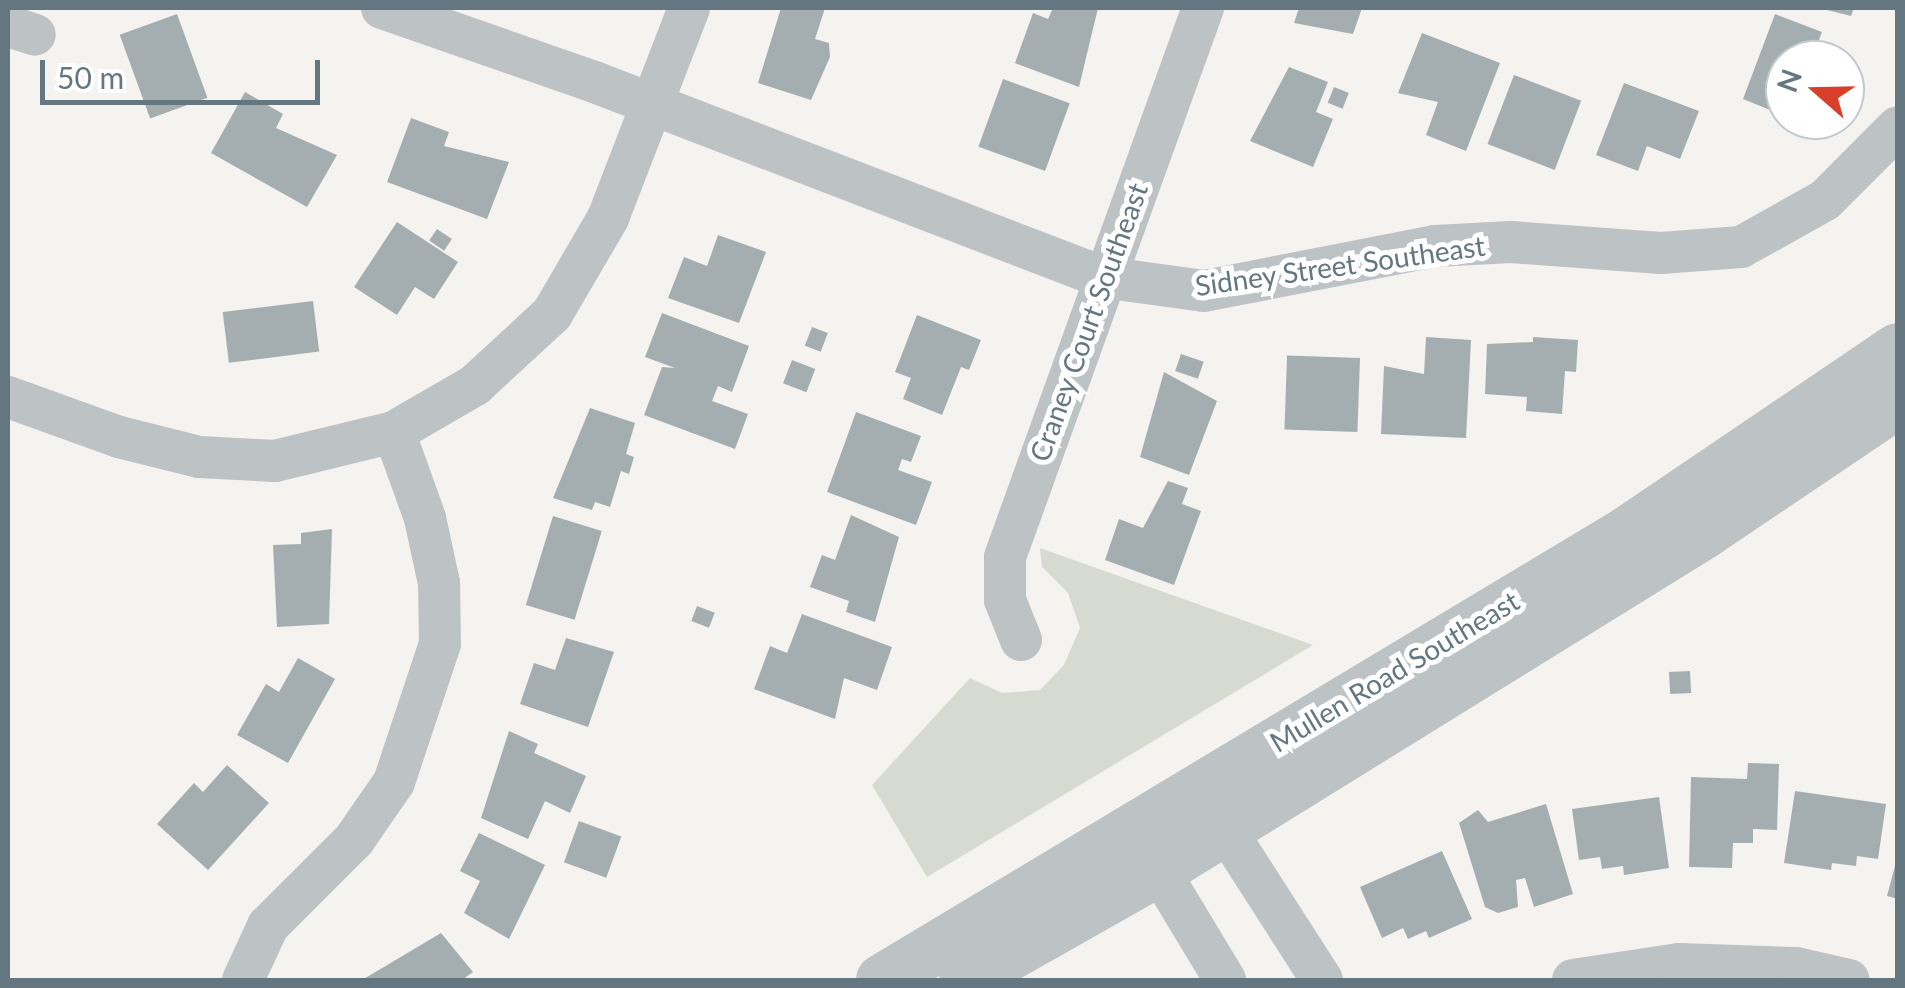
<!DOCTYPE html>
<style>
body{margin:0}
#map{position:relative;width:1905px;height:988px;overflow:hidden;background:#f4f3f0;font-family:Lato,sans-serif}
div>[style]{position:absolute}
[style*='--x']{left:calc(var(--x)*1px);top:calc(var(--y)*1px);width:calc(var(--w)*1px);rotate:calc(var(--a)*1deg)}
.green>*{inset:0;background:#d6dad1}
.building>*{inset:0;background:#a4aeb1;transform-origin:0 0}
.minor>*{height:42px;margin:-21px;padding:0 21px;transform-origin:21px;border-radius:21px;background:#bdc2c4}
.tertiary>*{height:52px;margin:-26px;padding:0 26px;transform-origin:26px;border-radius:26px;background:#bdc2c4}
span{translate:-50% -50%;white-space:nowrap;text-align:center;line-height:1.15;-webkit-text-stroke:10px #fff;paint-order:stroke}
.street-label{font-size:28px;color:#647780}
.frame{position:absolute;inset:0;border:10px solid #647780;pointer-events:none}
.north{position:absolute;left:1765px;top:40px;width:100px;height:100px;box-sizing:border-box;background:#fff;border:2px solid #c1c9cc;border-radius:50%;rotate:290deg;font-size:28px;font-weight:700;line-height:40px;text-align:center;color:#647780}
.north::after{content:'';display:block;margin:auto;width:35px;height:45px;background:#da3f2a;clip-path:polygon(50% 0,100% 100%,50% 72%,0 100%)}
.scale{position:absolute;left:40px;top:60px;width:280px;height:45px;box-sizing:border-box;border:5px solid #647780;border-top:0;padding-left:12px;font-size:30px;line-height:35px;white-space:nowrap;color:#647780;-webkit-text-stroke:8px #fff;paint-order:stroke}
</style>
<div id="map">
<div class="green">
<div style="clip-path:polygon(1040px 548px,1313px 645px,927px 877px,872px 785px,970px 678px,1002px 693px,1040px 690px,1064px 665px,1080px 628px,1068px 593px,1042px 567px)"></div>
</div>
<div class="building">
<div style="clip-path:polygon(781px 8px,825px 8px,815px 39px,829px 43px,830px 57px,811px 100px,758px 83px)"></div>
<div style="clip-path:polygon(1053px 8px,1098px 8px,1079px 87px,1015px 63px,1033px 13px,1048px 19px)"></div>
<div style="clip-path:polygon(1299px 8px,1362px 8px,1353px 34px,1294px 23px)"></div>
<div style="clip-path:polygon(1819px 8px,1854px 8px,1851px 16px)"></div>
<div style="left:177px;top:14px;width:89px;height:61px;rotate:70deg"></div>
<div style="clip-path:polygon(1775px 14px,1822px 32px,1811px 60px,1785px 60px,1785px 116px,1743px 99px)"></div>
<div style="clip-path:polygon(1422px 33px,1500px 63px,1466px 151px,1426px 135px,1438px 102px,1398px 93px)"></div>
<div style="clip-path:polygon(1289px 67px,1328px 82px,1316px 112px,1333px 119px,1313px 167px,1250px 141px)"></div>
<div style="left:1514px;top:75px;width:72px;height:74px;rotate:21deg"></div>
<div style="left:1003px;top:79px;width:71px;height:72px;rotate:20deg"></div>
<div style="clip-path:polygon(1624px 83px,1699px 111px,1680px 159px,1647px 146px,1638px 171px,1596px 155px)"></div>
<div style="left:1334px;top:87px;width:16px;height:17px;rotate:22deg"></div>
<div style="clip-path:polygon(245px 92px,283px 114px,276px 128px,337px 155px,307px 207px,211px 153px)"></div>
<div style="clip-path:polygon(411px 118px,449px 132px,444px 146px,509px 162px,487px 219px,387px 182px)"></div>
<div style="clip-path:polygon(397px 222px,458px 262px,434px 299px,415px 287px,397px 315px,354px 287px)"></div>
<div style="left:437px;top:229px;width:18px;height:14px;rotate:34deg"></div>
<div style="clip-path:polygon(718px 235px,766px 252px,739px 323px,668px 298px,684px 257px,707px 266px)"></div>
<div style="left:313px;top:301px;width:51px;height:91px;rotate:83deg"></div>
<div style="clip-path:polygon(662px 313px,749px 346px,732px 392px,718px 386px,712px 401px,748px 414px,735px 449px,644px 415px,662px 367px,675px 368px,645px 357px)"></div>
<div style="clip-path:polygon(917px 315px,981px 340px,969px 370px,961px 367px,942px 415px,903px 399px,911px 378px,895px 372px)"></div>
<div style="left:812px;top:327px;width:17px;height:20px;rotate:21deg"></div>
<div style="clip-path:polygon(1426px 337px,1471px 340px,1466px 438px,1381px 434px,1384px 366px,1424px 374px)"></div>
<div style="clip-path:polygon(1533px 337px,1578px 340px,1576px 372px,1565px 371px,1562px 414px,1526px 411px,1527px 397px,1485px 394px,1487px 344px,1533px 342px)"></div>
<div style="left:1181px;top:354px;width:24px;height:18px;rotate:19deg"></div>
<div style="left:1360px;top:358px;width:74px;height:73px;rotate:92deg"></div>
<div style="left:792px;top:360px;width:25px;height:25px;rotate:21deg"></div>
<div style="clip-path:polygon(1164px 372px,1217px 401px,1189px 475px,1140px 457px)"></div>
<div style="clip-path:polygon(590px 408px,635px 423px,626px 454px,634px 457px,629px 474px,621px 471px,610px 507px,595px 502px,592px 510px,553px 498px)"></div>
<div style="clip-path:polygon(856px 412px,921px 436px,911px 462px,902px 459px,898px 470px,932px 482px,916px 525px,827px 492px)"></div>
<div style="clip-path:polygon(1168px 481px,1188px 488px,1182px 504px,1201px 511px,1174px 585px,1105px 560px,1119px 519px,1143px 528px)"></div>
<div style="clip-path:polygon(851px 515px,899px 537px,875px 622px,846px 612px,849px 601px,810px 587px,822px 555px,835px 560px)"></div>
<div style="left:553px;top:516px;width:51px;height:93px;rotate:17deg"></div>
<div style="clip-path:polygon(332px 529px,329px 624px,277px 627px,273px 545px,301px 544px,301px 533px)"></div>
<div style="left:697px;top:606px;width:19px;height:16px;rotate:21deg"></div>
<div style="clip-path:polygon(802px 614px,892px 647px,877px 690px,844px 678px,835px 719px,754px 689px,770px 646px,787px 653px)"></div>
<div style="clip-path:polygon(566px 638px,614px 652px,588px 727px,520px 704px,534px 663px,555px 670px)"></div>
<div style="clip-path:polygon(298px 658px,335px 679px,288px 763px,237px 735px,266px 684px,279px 692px)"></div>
<div style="left:1690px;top:671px;width:22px;height:21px;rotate:87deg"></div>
<div style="clip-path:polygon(509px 731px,538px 744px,534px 753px,586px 776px,570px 813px,545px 801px,528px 839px,481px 818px)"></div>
<div style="clip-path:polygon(1748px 763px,1779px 764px,1777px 830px,1753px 829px,1753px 843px,1733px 843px,1732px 868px,1689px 867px,1691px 777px,1747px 779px)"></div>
<div style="clip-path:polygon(227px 765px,269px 803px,208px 870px,157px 824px,194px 783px,203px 792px)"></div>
<div style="clip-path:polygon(1795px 791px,1886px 804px,1878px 859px,1857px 856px,1856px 866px,1832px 863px,1831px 870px,1784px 863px)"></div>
<div style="clip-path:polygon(1659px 797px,1669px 868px,1624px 875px,1623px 866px,1602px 869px,1600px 857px,1579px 860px,1572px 809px)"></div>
<div style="clip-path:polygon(1546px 804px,1573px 894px,1534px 907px,1525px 878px,1516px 880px,1518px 907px,1498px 913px,1485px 907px,1459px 823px,1478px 810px,1488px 822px)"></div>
<div style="left:579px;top:821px;width:45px;height:44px;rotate:20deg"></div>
<div style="clip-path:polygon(479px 833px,545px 865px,509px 939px,464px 913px,480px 881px,460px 871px)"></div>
<div style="clip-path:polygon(1442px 851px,1472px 919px,1429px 938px,1426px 931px,1408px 939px,1403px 928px,1382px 938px,1360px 887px)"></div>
<div style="clip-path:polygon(1896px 862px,1898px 862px,1898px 899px,1887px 896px)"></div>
<div style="clip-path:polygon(441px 933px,473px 972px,462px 980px,362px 980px)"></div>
</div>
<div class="minor">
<div style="--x:382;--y:8;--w:228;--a:19.2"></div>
<div style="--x:597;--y:83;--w:541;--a:21.01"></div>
<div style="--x:1102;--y:277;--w:103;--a:7.8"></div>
<div style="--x:1204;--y:291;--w:235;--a:-11"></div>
<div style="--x:1435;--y:246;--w:76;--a:-3"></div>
<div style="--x:1511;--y:242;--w:150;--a:4.2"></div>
<div style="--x:1661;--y:253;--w:80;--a:-4.3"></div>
<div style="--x:1741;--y:247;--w:96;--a:-29.2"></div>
<div style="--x:1825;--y:200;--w:103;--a:-45"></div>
<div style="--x:8;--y:26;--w:28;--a:18"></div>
<div style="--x:8;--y:397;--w:118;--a:19.8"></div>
<div style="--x:119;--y:437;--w:82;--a:14"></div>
<div style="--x:199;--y:457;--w:76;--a:3"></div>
<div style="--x:275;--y:461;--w:122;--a:-13.7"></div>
<div style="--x:394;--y:432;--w:94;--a:-30.1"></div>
<div style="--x:475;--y:385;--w:105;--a:-42.7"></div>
<div style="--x:552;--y:314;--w:111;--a:-59.7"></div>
<div style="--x:608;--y:218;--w:225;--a:-68.9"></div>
<div style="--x:1021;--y:640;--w:43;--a:-111.8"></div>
<div style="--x:1005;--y:600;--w:43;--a:-90"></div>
<div style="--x:1005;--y:557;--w:584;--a:-70.17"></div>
<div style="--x:1209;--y:804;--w:209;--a:57.3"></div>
<div style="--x:1143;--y:844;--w:159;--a:58.9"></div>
<div style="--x:243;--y:980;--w:60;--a:-65.2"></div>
<div style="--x:268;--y:926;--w:122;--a:-45"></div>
<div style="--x:354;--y:840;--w:70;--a:-55.4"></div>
<div style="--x:394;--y:782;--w:145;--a:-71.6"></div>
<div style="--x:440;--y:644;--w:61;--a:-90.9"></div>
<div style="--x:439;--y:583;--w:66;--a:-102.2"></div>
<div style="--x:425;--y:518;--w:91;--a:-109.8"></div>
<div style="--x:1573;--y:980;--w:107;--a:-8.6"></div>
<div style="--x:1679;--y:964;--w:117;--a:2"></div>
<div style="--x:1796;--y:968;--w:54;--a:12.8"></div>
</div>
<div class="tertiary">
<div style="--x:882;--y:980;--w:868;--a:-31"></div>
<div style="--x:1626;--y:533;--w:328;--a:-34.1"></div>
<div style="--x:965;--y:980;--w:222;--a:-29.5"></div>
<div style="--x:1158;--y:871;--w:642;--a:-31.76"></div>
<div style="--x:1704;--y:533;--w:234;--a:-34"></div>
</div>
<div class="street-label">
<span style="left:1340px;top:265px;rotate:-8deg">Sidney Street Southeast</span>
<span style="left:1088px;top:322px;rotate:-70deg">Craney Court Southeast</span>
<span style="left:1394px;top:671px;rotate:-31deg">Mullen Road Southeast</span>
</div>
<div class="frame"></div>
<div class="north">N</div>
<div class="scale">50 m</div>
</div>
